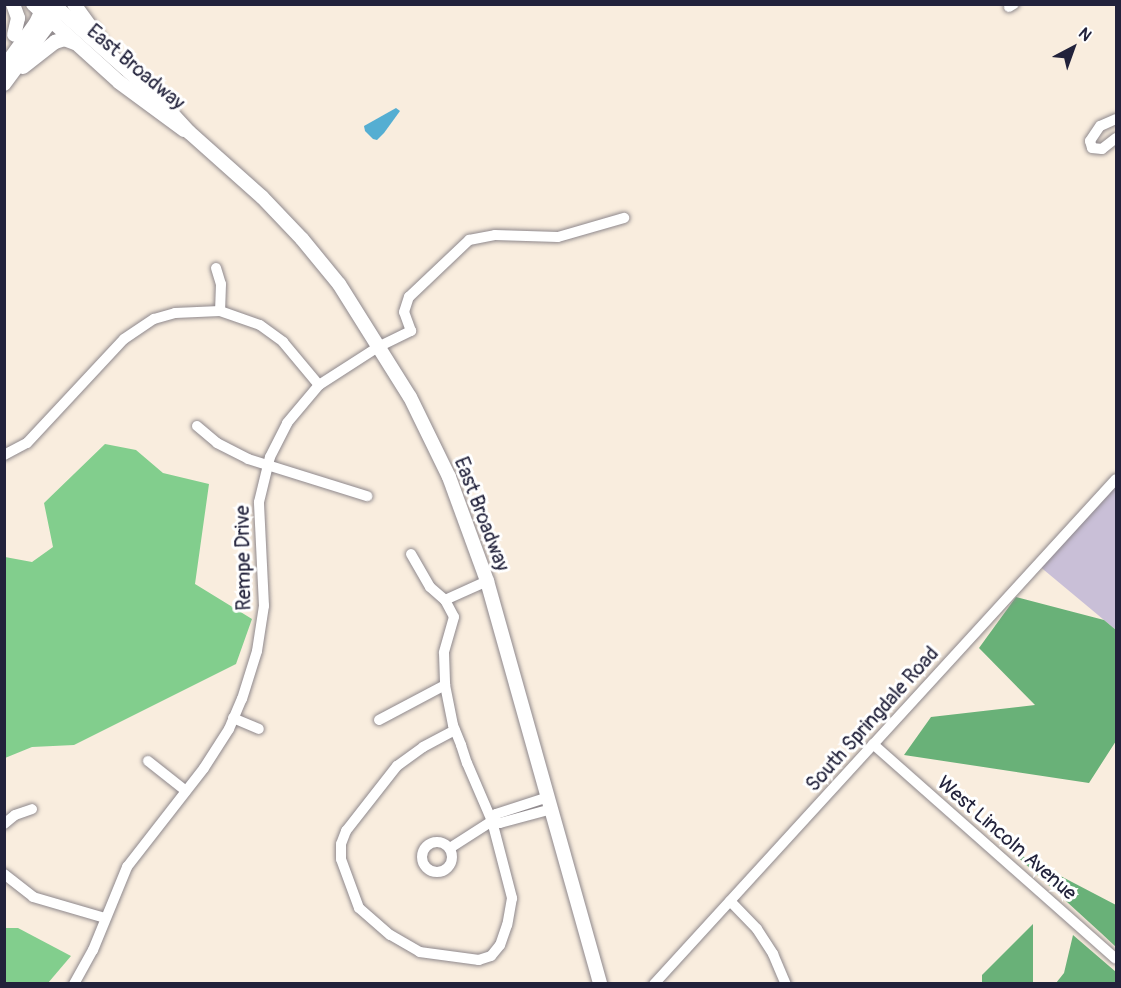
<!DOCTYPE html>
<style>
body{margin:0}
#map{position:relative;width:1121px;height:988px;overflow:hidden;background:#f9edde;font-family:Pangolin,sans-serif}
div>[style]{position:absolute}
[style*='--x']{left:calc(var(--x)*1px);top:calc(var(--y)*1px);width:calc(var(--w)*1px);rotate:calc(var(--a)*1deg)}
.industrial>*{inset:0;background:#c9bfd7}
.green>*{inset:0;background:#82ce8d}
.forest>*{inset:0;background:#69b178}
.water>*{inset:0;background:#55aed2}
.roads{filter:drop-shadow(0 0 2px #8e888c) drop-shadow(0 0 2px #8e888c)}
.minor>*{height:10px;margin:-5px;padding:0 5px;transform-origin:5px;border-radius:5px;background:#fff}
.minor>.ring{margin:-5px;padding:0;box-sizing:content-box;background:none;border:10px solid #fff;border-radius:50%}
.major>*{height:14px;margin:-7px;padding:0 7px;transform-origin:7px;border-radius:7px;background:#fff}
span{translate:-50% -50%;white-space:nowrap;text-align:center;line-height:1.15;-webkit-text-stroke:6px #fff;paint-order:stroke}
.street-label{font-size:20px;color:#22223b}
.frame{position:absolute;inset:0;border:6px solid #22223b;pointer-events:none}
.north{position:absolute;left:1043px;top:18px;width:60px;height:60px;-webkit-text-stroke:4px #fff;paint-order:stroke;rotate:41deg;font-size:16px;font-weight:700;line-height:24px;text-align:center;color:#22223b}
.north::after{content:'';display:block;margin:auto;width:21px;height:27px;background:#22223b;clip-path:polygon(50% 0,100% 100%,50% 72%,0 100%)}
</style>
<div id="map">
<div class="industrial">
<div style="clip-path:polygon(1116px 479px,1116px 630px,1038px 565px)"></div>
</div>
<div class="green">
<div style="clip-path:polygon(105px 444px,136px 450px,163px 473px,209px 484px,195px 584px,252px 619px,236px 664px,74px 745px,32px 747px,5px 758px,5px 557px,32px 562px,53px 547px,44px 503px)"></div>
<div style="clip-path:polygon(4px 928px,18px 928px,71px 956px,48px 983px,5px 983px)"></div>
</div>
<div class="forest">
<div style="clip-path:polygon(1016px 597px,1104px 620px,1116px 630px,1116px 741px,1089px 783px,904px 755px,931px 717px,1035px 705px,979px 648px)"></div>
<div style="clip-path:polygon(1009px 849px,1116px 905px,1116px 947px,1101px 933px)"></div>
<div style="clip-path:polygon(1033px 924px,1033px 983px,982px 983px,982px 975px)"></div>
<div style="clip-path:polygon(1073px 935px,1116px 972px,1116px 983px,1056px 983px,1064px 973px)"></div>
</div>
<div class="water">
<div style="clip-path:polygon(396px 108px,400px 111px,384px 133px,377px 140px,373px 139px,365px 131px,364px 126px)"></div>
</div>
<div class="roads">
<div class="minor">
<div style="--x:1009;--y:7;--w:6;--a:-31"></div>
<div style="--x:1116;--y:119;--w:17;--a:156"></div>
<div style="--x:1100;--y:126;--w:18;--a:124"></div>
<div style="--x:1090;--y:141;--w:7;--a:74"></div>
<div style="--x:1092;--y:148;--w:10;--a:6"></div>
<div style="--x:1102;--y:149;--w:18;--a:-38"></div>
<div style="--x:216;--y:268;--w:17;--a:73"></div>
<div style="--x:221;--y:284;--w:27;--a:92"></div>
<div style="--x:197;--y:426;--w:26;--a:40"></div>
<div style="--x:217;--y:443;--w:35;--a:27"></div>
<div style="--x:248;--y:459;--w:125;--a:17.3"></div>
<div style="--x:4;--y:455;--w:26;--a:-28"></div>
<div style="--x:27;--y:443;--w:142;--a:-47"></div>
<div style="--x:124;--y:339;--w:36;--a:-34"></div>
<div style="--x:154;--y:319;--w:22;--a:-16"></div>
<div style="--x:175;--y:313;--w:45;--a:-2.5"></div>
<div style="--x:220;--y:311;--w:42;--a:19.3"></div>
<div style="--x:260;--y:325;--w:29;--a:36"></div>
<div style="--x:283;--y:342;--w:56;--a:50.1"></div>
<div style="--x:411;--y:554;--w:38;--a:60"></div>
<div style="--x:430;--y:587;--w:20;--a:41"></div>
<div style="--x:445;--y:600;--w:46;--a:-24.3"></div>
<div style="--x:445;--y:600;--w:19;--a:62"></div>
<div style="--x:454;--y:617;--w:37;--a:106"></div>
<div style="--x:444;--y:653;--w:32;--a:88"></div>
<div style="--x:445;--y:685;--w:41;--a:78.7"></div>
<div style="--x:453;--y:725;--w:22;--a:68"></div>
<div style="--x:461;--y:745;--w:19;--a:72"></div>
<div style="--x:467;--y:763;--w:63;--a:66.7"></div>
<div style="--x:492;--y:821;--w:80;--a:75.4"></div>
<div style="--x:512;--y:898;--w:27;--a:100"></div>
<div style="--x:507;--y:925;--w:21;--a:109"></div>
<div style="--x:500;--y:945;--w:14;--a:129"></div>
<div style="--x:491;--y:956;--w:13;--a:162"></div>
<div style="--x:479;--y:960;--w:60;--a:-172.3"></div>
<div style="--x:420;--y:952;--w:34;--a:-150"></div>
<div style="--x:390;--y:935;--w:41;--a:-138.9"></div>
<div style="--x:359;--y:908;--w:52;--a:-110.2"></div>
<div style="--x:341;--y:859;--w:15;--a:-90"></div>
<div style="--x:341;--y:844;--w:14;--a:-69"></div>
<div style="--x:346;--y:831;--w:83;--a:-51.9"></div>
<div style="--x:397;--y:766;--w:32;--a:-36"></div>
<div style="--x:423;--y:747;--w:36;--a:-28"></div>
<div style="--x:233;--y:718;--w:28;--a:23"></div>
<div style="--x:379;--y:720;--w:75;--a:-27.9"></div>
<div style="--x:873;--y:744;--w:324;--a:41.5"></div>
<div style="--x:148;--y:761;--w:48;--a:38.3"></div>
<div style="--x:492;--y:821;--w:8;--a:14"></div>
<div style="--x:500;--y:823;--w:54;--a:-15.1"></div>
<div style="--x:4;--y:824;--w:14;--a:-39"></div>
<div style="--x:15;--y:815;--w:18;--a:-19"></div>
<div class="ring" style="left:422px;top:842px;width:20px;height:20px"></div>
<div style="--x:450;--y:848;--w:50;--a:-32.7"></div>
<div style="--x:492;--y:821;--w:8;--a:-60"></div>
<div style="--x:496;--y:814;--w:55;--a:-18.1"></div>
<div style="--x:4;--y:874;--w:37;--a:38"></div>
<div style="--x:33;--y:897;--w:75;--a:16.3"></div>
<div style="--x:730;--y:901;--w:39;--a:46"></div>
<div style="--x:757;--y:929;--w:30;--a:57"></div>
<div style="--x:773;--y:954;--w:33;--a:67"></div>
<div style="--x:74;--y:984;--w:39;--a:-61"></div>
<div style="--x:93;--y:950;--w:90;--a:-67.7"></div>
<div style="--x:127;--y:867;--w:125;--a:-52.1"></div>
<div style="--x:204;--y:768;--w:46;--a:-57.3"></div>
<div style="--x:229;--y:729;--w:33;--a:-67"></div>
<div style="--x:242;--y:699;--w:50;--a:-72.6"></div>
<div style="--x:257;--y:651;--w:46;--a:-81.2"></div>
<div style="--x:264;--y:606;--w:104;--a:-92.8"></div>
<div style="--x:259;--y:502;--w:46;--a:-76.3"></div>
<div style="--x:270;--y:457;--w:38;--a:-63"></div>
<div style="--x:287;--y:423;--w:50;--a:-49.9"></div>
<div style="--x:319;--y:385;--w:70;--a:-32.8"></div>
<div style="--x:378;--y:347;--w:37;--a:-26"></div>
<div style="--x:411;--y:331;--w:20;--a:-110"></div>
<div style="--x:404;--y:312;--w:16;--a:-72"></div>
<div style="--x:409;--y:297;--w:83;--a:-43.5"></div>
<div style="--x:469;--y:240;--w:26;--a:-11"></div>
<div style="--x:495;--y:235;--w:63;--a:1.8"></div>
<div style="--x:558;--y:237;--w:69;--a:-16.1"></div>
<div style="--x:654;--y:984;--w:684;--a:-47.55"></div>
</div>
<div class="major">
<div style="--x:13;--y:4;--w:15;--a:70"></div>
<div style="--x:18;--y:18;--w:17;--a:103"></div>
<div style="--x:33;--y:4;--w:116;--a:42.2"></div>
<div style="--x:119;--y:82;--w:81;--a:36.4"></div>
<div style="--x:53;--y:4;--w:135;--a:41.7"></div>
<div style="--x:154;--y:94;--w:52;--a:47.4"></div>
<div style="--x:189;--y:132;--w:98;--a:41.7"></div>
<div style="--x:262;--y:197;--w:58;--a:46.4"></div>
<div style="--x:302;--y:239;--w:58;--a:50.6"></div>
<div style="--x:339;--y:284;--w:133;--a:57.9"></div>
<div style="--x:410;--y:397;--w:89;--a:64"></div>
<div style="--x:449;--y:477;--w:111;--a:69.9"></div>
<div style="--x:487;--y:581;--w:419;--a:74.3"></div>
<div style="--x:74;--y:4;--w:44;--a:54.2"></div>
<div style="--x:4;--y:67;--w:54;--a:-54"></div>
<div style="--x:36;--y:23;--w:19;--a:-65"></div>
<div style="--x:23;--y:67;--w:41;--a:-38"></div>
<div style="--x:55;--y:42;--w:9;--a:-18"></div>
<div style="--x:64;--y:39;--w:12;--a:20"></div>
<div style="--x:4;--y:84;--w:89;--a:-53.3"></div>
</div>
</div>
<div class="street-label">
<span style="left:136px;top:67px;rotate:40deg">East Broadway</span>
<span style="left:482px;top:514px;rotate:69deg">East Broadway</span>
<span style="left:243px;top:558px;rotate:-91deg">Rempe Drive</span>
<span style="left:872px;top:719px;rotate:-48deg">South Springdale Road</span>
<span style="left:1007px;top:838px;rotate:41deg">West Lincoln Avenue</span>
</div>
<div class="frame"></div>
<div class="north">N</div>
</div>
